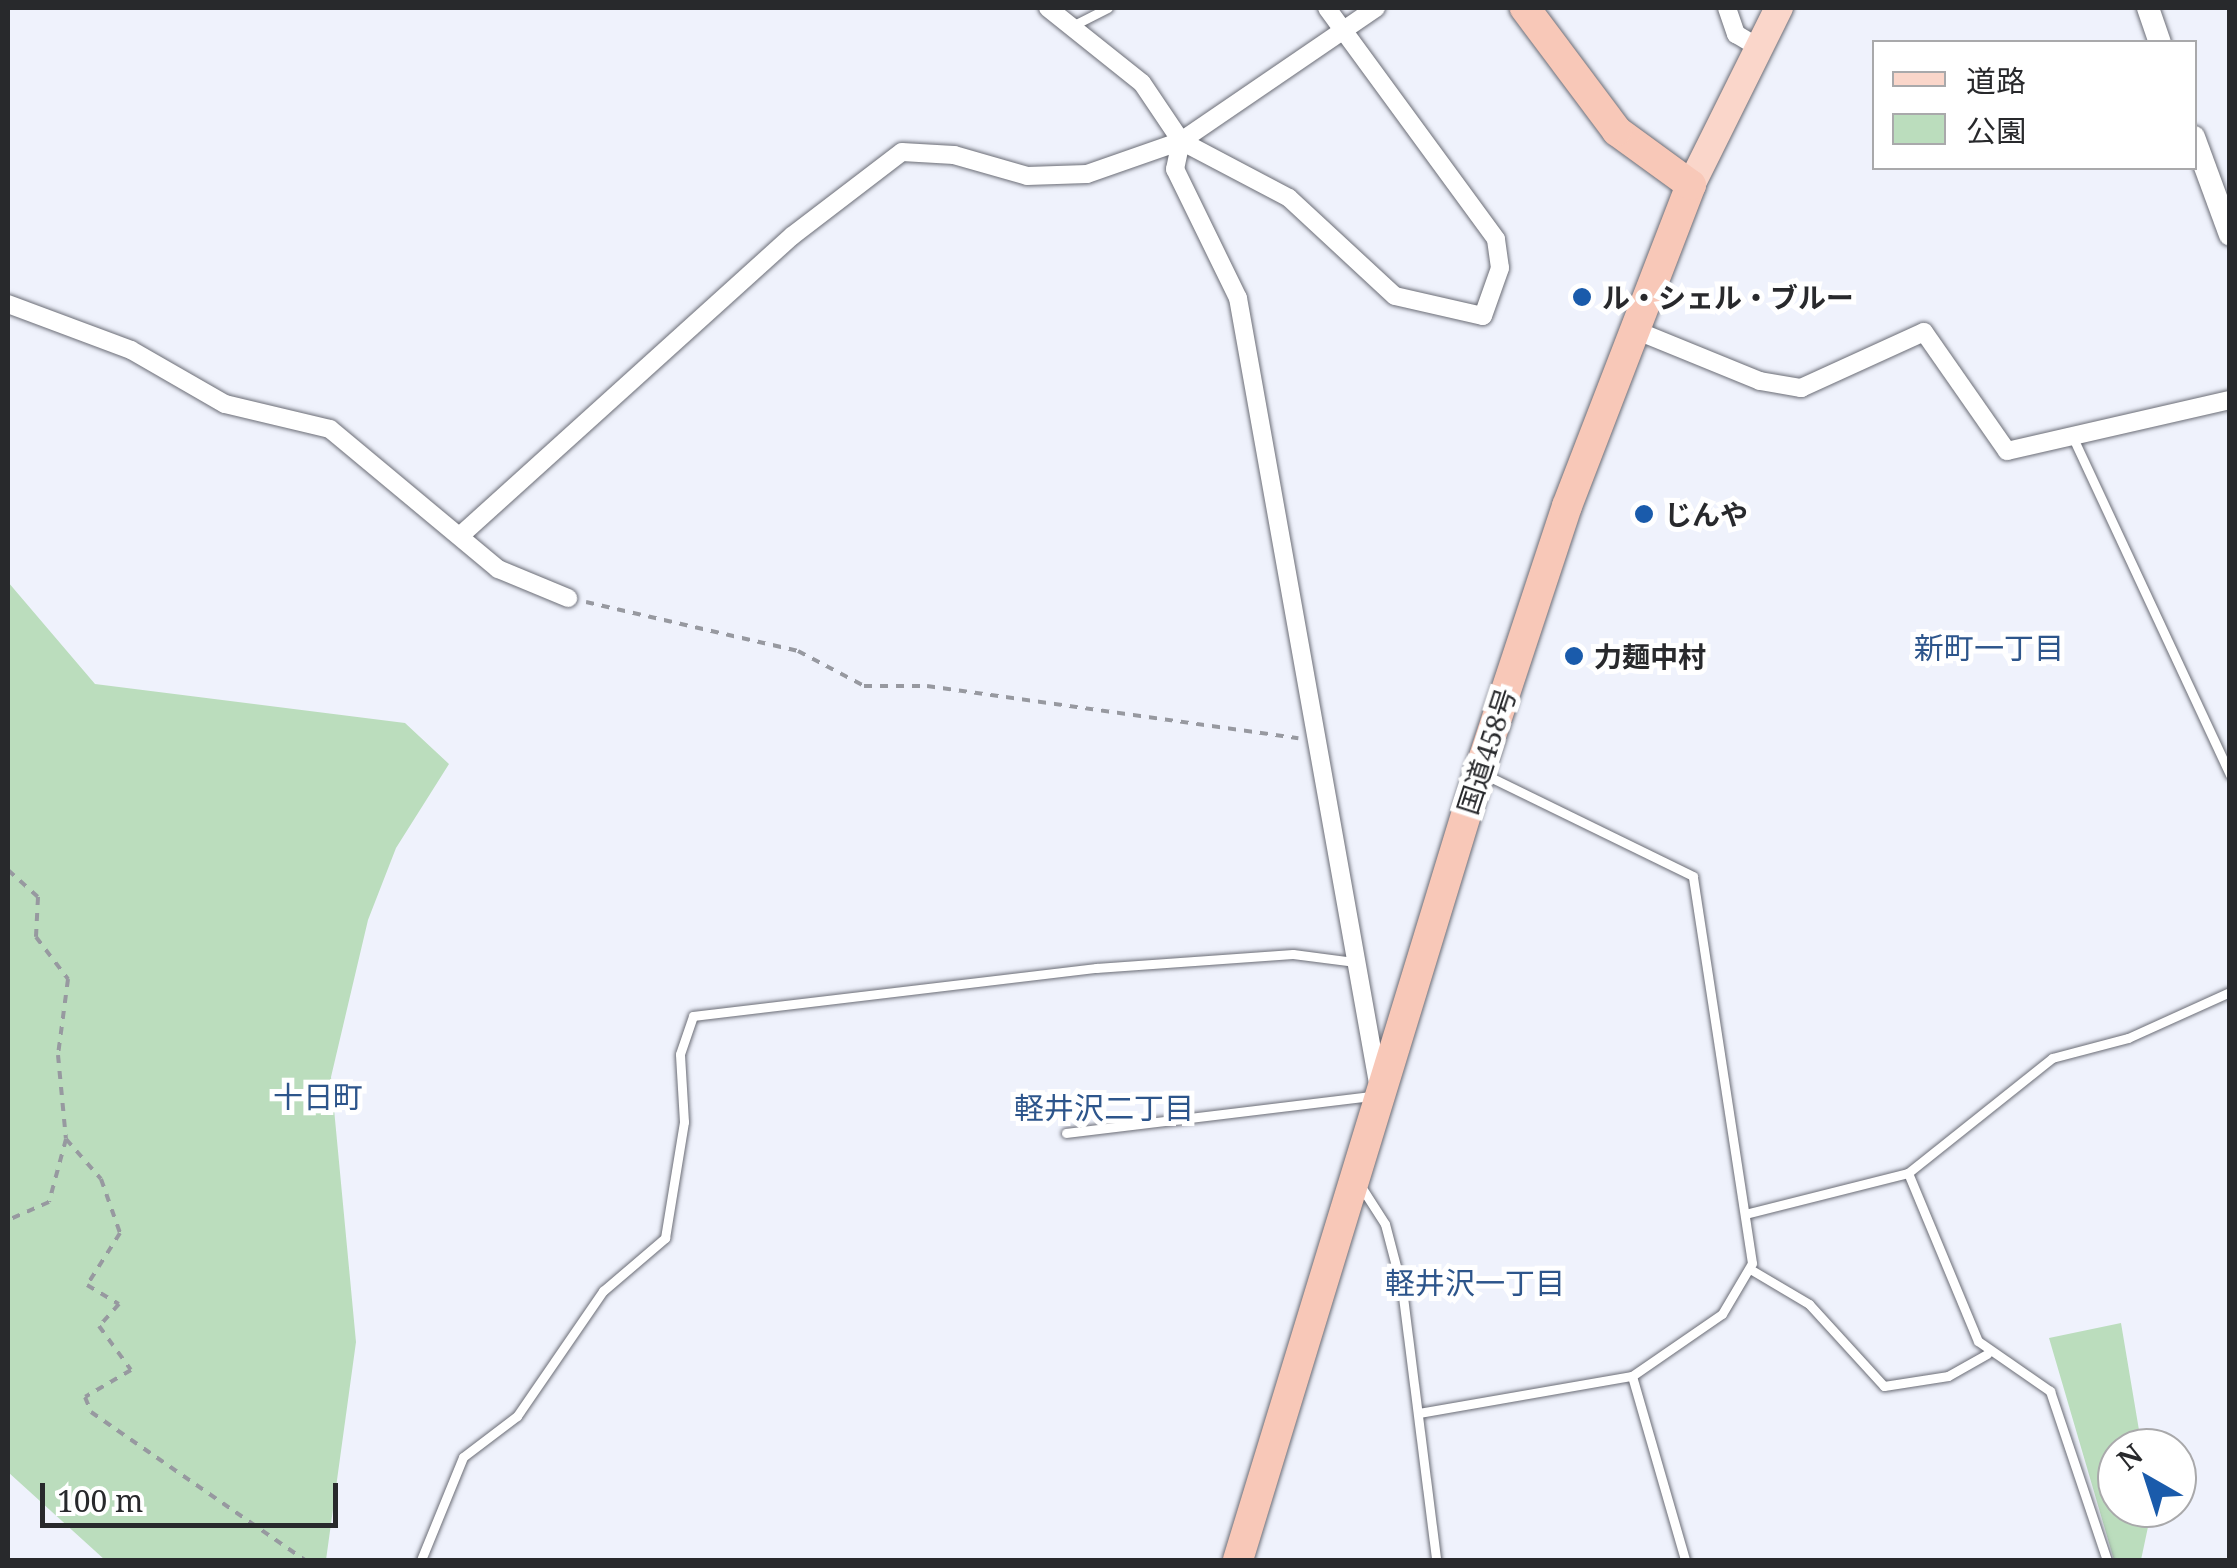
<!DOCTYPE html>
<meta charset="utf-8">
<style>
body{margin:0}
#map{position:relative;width:2237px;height:1568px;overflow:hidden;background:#eff2fc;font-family:"Noto Serif","Noto Sans JP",serif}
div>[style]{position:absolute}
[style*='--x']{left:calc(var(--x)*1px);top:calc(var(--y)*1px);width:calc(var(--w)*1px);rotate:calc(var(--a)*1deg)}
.green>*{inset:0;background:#bbddbd}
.path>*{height:4px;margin-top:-2px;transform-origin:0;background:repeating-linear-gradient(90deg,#9799a0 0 8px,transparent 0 16px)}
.roads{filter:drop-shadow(0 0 2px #6b6d76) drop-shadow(0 0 2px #6b6d76)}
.service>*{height:9px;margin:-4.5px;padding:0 4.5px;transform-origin:4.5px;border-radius:4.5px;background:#fff}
.minor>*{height:18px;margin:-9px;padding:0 9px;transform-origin:9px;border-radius:9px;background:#fff}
.tertiary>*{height:22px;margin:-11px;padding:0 11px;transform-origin:11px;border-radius:11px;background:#fff}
.primary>*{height:28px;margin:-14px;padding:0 14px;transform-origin:14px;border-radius:14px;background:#fad6ca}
.trunk>*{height:30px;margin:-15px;padding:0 15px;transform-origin:15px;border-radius:15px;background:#f8c8b8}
.dots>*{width:28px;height:28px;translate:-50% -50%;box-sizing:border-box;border:5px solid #fff;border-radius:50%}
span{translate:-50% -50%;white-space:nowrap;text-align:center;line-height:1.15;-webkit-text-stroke:10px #fff;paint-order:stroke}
.poi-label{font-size:28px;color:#28292c;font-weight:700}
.left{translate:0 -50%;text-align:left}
.street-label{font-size:28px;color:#28292c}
.neighbourhood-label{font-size:30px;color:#2d558b}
.frame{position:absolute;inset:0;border:10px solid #28292c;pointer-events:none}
.legend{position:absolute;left:1872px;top:40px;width:325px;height:130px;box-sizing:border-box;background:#fff;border:2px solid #a9a9ab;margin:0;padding:12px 18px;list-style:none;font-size:30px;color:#28292c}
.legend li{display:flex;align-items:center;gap:20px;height:50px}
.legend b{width:50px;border:2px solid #a9a9ab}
.north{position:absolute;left:2097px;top:1428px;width:100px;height:100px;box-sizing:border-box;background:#fff;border:2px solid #a9a9ab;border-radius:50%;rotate:321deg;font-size:28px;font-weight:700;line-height:40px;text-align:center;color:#28292c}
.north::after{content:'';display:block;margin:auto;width:35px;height:45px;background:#1a5bab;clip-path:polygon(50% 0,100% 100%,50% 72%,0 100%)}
.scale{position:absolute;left:40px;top:1483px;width:298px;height:45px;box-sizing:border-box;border:5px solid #28292c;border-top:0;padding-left:12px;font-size:30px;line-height:35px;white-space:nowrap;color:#28292c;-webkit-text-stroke:8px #fff;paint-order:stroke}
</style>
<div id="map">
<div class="green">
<div style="clip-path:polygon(8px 582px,95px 684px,405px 723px,449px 764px,396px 848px,368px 920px,331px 1077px,356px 1342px,326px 1560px,105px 1560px,8px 1472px)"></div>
<div style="clip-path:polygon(2121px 1323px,2142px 1448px,2117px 1448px,2117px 1508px,2152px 1508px,2141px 1560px,2114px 1560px,2049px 1338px)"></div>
</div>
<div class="path">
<div style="--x:586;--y:602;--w:218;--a:13"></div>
<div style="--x:798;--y:651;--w:75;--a:27.9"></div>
<div style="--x:864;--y:686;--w:63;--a:0"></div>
<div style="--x:927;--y:686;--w:375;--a:8"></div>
<div style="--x:8;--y:870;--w:40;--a:42"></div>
<div style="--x:38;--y:897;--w:40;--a:92.9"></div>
<div style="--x:36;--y:937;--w:53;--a:52.7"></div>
<div style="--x:68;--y:979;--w:77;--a:97.5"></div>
<div style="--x:58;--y:1055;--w:84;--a:84.6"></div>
<div style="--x:66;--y:1139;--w:65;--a:105.1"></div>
<div style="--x:49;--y:1202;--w:45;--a:156.3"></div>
<div style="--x:66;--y:1139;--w:53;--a:48.8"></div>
<div style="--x:101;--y:1179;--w:57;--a:70.6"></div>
<div style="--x:120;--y:1233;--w:62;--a:122.4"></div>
<div style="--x:87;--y:1285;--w:37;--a:31"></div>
<div style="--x:119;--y:1304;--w:30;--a:132"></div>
<div style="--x:99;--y:1326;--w:54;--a:54"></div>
<div style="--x:131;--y:1370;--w:53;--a:149.6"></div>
<div style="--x:85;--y:1397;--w:16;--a:68"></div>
<div style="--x:91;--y:1412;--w:260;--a:34.7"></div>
</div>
<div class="roads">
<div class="service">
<div style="--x:1076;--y:24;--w:36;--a:-27"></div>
<div style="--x:2074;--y:440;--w:369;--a:65"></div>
<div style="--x:1066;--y:1133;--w:307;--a:-6.9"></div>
<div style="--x:1908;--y:1173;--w:182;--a:67.4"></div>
<div style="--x:1978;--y:1341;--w:88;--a:34.8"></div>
<div style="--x:2050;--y:1391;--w:178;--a:71.4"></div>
<div style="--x:1360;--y:1185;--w:46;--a:57.3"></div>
<div style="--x:1385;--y:1224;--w:67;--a:75.3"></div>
<div style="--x:1402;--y:1289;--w:273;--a:82.8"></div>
<div style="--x:1749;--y:1213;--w:164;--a:-14.1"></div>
<div style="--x:1908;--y:1173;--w:184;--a:-38.6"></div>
<div style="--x:2052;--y:1058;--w:79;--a:-14.7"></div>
<div style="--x:2128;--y:1038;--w:112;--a:-24.3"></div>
<div style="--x:1750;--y:1269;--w:69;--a:30.7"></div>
<div style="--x:1809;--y:1304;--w:111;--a:47.6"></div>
<div style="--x:1884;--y:1386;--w:65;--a:-8.9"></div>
<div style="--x:1948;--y:1376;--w:45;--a:-29.4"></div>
<div style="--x:1632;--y:1376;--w:191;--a:73.9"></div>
<div style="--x:1419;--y:1413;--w:216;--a:-9.9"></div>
<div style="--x:1632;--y:1376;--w:109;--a:-34.6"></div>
<div style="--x:1722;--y:1314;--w:59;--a:-59.5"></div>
<div style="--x:1752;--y:1263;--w:391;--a:-98.7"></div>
<div style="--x:1693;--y:876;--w:233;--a:-154"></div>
<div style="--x:421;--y:1560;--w:111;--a:-67.8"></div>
<div style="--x:463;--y:1457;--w:68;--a:-37.2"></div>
<div style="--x:517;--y:1416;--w:152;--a:-55.5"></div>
<div style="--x:603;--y:1291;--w:82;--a:-40.5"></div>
<div style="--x:665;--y:1238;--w:118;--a:-80.7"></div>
<div style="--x:684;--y:1122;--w:68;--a:-93.4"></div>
<div style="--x:680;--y:1054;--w:40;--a:-71.1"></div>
<div style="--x:693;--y:1016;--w:406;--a:-6.8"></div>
<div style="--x:1096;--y:968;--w:197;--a:-4.1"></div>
<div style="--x:1293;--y:954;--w:63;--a:7.4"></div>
</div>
<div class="minor">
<div style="--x:1048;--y:8;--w:120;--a:38.6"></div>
<div style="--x:1142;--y:83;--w:70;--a:56.1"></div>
<div style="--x:1181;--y:141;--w:122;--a:27.8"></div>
<div style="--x:1289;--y:198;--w:144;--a:42.8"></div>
<div style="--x:1395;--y:296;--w:90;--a:12.8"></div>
<div style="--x:1483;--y:316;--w:51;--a:-70.5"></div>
<div style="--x:1500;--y:268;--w:29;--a:-98"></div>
<div style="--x:1496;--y:239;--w:286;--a:-126.2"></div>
<div style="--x:1727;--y:8;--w:28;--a:71"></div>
<div style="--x:1736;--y:34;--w:27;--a:31"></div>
<div style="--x:1181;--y:141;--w:29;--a:102"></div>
<div style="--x:1175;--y:169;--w:144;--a:64"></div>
<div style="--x:1238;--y:298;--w:797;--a:79.89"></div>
<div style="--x:8;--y:304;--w:131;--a:20.5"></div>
<div style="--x:131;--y:350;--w:108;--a:29.9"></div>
<div style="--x:225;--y:404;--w:108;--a:13.4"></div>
<div style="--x:330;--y:429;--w:219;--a:39.8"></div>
<div style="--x:498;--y:569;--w:76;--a:22.5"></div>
<div style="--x:1635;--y:330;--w:135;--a:22.2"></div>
<div style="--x:1760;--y:381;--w:42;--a:9.7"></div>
<div style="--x:1801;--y:388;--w:135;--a:-24.5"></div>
<div style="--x:1924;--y:332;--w:145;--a:55.1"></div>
<div style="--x:2007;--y:451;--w:229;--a:-12.9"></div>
<div style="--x:461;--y:535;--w:446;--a:-42.1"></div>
<div style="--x:792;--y:236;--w:138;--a:-37.4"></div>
<div style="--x:902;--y:152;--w:52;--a:3.3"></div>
<div style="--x:954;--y:155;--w:76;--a:16"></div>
<div style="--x:1027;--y:176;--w:60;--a:-1.9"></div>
<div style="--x:1087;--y:174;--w:100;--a:-19.3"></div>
<div style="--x:1181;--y:141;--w:236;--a:-34.3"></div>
</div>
<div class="tertiary">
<div style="--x:2148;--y:8;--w:36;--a:71"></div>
<div style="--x:2194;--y:137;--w:104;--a:69.8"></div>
</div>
<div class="primary">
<div style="--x:1691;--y:185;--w:198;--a:-63.6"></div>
</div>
<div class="trunk">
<div style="--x:1238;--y:1560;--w:824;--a:-72.99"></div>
<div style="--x:1479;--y:772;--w:280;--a:-71.7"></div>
<div style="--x:1567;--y:506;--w:344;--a:-68.9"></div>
<div style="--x:1691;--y:185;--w:92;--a:-143.9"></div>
<div style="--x:1617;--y:131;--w:154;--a:-126.8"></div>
</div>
</div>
<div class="dots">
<div style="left:1582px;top:297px;background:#1a5bab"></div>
<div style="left:1644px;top:514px;background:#1a5bab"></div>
<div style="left:1574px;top:656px;background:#1a5bab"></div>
</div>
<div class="poi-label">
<span class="left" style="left:1602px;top:297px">ル・シェル・ブルー</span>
<span class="left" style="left:1664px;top:514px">じんや</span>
<span class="left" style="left:1594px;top:656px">力麺中村</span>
</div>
<div class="street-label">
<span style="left:1486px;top:751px;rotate:-72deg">国道458号</span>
</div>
<div class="neighbourhood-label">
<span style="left:1989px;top:648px">新町一丁目</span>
<span style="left:318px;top:1097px">十日町</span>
<span style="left:1104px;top:1108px">軽井沢二丁目</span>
<span style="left:1475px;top:1283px">軽井沢一丁目</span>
</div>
<div class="frame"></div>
<ul class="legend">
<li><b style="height:12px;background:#fad6ca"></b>道路</li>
<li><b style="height:28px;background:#bbddbd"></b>公園</li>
</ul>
<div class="north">N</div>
<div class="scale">100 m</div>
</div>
